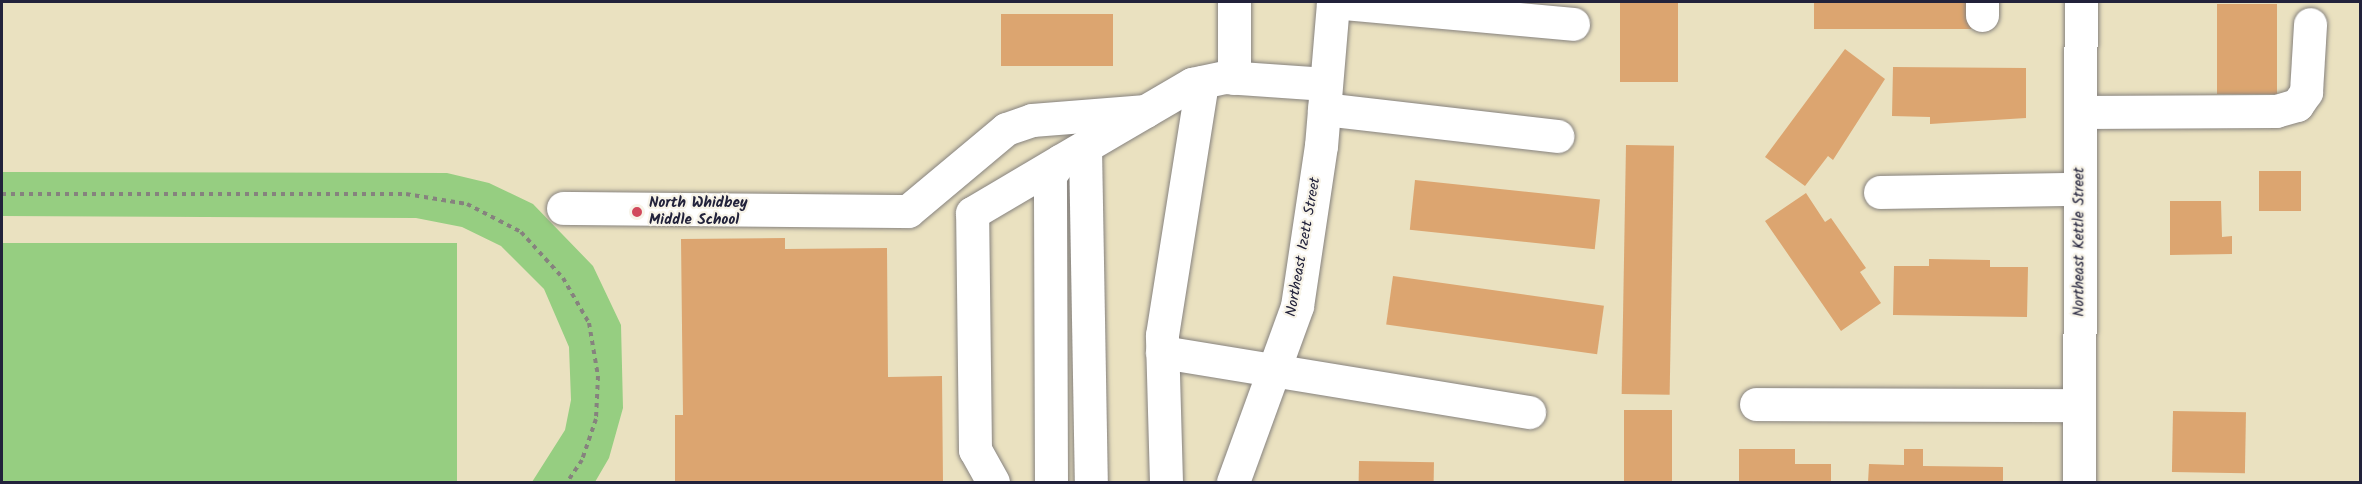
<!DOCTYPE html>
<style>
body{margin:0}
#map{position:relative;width:2362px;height:484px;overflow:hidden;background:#eae1c0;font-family:Kalam,sans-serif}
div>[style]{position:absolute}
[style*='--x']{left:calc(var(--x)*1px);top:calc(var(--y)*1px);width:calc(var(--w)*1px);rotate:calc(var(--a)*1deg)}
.green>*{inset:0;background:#96ce81;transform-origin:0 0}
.building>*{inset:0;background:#dca570;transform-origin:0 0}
.path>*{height:4px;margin-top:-2px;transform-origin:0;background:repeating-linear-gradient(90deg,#86827e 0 4.5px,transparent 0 9px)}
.roads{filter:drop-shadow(0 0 2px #86827e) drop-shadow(0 0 2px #86827e)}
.minor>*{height:33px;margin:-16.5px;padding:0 16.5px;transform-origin:16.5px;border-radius:16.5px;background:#fff}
.dots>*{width:16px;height:16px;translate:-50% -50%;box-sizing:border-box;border:3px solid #f7f3e8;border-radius:50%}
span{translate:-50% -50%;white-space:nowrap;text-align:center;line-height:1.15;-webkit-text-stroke:4.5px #f7f3e8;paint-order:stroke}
.poi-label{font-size:15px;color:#22223b;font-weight:700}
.left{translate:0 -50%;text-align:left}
.street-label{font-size:15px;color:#22223b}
.frame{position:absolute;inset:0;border:3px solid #22223b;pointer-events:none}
</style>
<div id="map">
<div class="green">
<div style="clip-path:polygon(2px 172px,447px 173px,489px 183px,533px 204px,593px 266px,621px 325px,623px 408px,609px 458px,595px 482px,532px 482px,565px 430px,571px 400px,569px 347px,544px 289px,501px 246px,462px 227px,416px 218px,2px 216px)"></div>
<div style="left:457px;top:243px;width:239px;height:455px;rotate:90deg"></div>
</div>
<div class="building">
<div style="left:1620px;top:2px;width:58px;height:80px"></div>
<div style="left:1814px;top:2px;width:157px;height:27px"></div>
<div style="left:2217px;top:4px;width:60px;height:90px"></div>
<div style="left:1001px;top:14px;width:112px;height:52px"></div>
<div style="clip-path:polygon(1845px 49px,1885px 79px,1833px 160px,1828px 156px,1805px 186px,1765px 157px)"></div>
<div style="clip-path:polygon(1893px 67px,2026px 68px,2026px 118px,1930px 124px,1930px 117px,1892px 116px)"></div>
<div style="left:1626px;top:145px;width:48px;height:249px;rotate:1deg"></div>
<div style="left:2259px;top:171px;width:42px;height:40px"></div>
<div style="left:1415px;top:180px;width:186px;height:50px;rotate:6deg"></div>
<div style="clip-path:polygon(1806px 193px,1825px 222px,1831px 218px,1866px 268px,1860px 272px,1881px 303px,1841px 331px,1765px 221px)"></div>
<div style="clip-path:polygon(2170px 201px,2221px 201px,2222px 237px,2232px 236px,2232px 254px,2170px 255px)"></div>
<div style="clip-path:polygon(785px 238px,785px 249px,887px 248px,888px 377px,942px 376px,943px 482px,675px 481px,675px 415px,683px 415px,681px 239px)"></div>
<div style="clip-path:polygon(1929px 259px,1990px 260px,1990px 267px,2028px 267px,2027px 317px,1893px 315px,1894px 266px,1929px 266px)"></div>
<div style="left:1393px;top:276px;width:213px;height:49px;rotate:8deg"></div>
<div style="left:1624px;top:410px;width:48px;height:72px"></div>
<div style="left:2173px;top:411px;width:73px;height:61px;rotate:1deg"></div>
<div style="clip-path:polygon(1739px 449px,1795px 449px,1795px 464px,1831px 464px,1831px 482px,1739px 482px)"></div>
<div style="clip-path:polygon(1904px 449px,1923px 449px,1923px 466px,2003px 467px,2003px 482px,1868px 482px,1869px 464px,1904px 465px)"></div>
<div style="left:1359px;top:461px;width:75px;height:21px;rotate:1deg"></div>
</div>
<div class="path">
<div style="--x:2;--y:194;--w:404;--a:0"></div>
<div style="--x:406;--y:194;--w:62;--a:9.3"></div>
<div style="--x:467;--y:204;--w:61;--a:27.4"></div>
<div style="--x:521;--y:232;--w:62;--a:47.6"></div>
<div style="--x:563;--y:278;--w:52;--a:60"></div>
<div style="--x:589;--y:323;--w:54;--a:80.4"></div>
<div style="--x:598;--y:376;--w:43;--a:92.7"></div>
<div style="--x:596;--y:419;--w:43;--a:108.9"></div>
<div style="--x:582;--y:460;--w:27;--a:124"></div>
</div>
<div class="roads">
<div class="minor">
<div style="--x:1234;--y:2;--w:76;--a:90"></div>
<div style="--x:1982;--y:2;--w:13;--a:90"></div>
<div style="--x:1324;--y:109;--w:235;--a:6.6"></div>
<div style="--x:2080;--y:112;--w:196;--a:-0.3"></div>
<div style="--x:2276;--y:111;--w:22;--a:-16"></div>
<div style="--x:2297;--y:105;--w:16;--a:-55"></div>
<div style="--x:2306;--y:92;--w:68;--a:-86.6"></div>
<div style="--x:1085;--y:147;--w:335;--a:89"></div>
<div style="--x:1880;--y:192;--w:200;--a:-0.9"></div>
<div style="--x:563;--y:208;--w:345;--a:0.5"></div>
<div style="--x:908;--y:211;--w:128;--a:-39.9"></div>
<div style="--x:1006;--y:129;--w:28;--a:-19"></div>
<div style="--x:1032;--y:120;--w:114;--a:-4.5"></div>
<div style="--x:1162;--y:352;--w:372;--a:9.3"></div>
<div style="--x:1756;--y:404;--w:323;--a:0.2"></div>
<div style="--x:993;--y:482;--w:37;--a:-119"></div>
<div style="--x:975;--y:450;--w:237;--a:-90.7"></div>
<div style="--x:972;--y:213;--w:102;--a:-30.6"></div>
<div style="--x:1051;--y:482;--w:307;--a:-90.2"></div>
<div style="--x:1050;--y:175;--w:17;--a:-54"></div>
<div style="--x:1060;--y:161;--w:153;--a:-30.3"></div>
<div style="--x:1192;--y:84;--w:34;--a:-12"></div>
<div style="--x:1225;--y:77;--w:101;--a:4"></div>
<div style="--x:1166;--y:482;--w:147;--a:-91.6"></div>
<div style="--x:1162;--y:335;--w:256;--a:-81"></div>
<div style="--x:1233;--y:482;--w:187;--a:-70"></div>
<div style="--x:1297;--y:306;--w:162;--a:-81.5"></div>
<div style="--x:1321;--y:146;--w:144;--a:-85.2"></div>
<div style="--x:1333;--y:2;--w:241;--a:5.2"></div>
<div style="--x:2079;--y:482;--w:480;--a:-89.8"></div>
</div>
</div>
<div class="dots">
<div style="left:637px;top:212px;background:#d1495b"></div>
</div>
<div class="poi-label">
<span class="left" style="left:649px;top:212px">North Whidbey<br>Middle School</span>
</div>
<div class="street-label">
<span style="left:2080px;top:242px;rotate:-90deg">Northeast Kettle Street</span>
<span style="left:1304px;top:247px;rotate:-80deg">Northeast Izett Street</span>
</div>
<div class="frame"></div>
</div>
